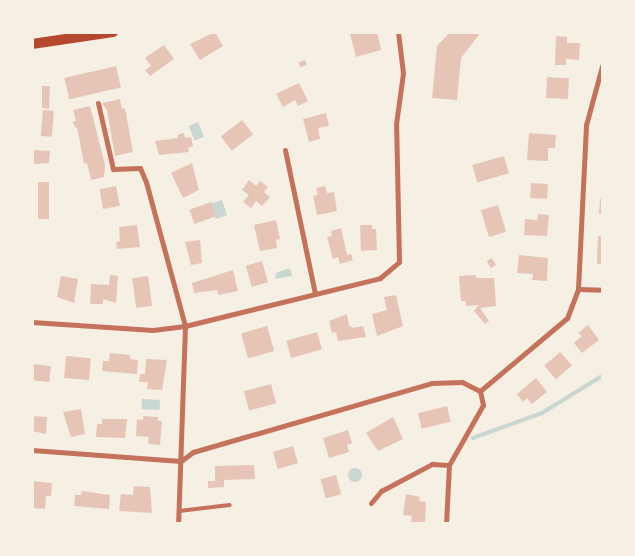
<!DOCTYPE html>
<style>
body{margin:0}
#map{position:relative;width:635px;height:556px;overflow:hidden;background:#f6efe4;font-family:Manrope,sans-serif}
div>[style]{position:absolute}
[style*='--x']{left:calc(var(--x)*1px);top:calc(var(--y)*1px);width:calc(var(--w)*1px);rotate:calc(var(--a)*1deg)}
.water>*{inset:0;background:#c9d6d2;transform-origin:0 0}
.round{border-radius:50%}
.stream>*{height:4px;margin:-2px;padding:0 2px;transform-origin:2px;border-radius:2px;background:#c9d6d2}
.building>*{inset:0;background:#e6c5b7;transform-origin:0 0}
.service>*{height:4px;margin:-2px;padding:0 2px;transform-origin:2px;border-radius:2px;background:#c5725c}
.minor>*{height:5px;margin:-2.5px;padding:0 2.5px;transform-origin:2.5px;border-radius:2.5px;background:#c5725c}
.secondary>*{height:10px;margin:-5px;padding:0 5px;transform-origin:5px;border-radius:5px;background:#b5482f}
span{translate:-50% -50%;white-space:nowrap;text-align:center;line-height:1.15;-webkit-text-stroke:5px #f6efe4;paint-order:stroke}
.frame{position:absolute;inset:0;border:34px solid #f6efe4;pointer-events:none}
</style>
<div id="map">
<div class="water">
<div style="left:198px;top:122px;width:16px;height:10px;rotate:68deg"></div>
<div style="left:222px;top:200px;width:16px;height:12px;rotate:72deg"></div>
<div style="clip-path:polygon(290px 268px,292px 276px,275px 279px,276px 273px)"></div>
<div style="left:142px;top:399px;width:18px;height:10px;rotate:3deg"></div>
<div class="round" style="left:348px;top:468px;width:14px;height:14px"></div>
</div>
<div class="stream">
<div style="--x:473;--y:438;--w:73;--a:-19.9"></div>
<div style="--x:542;--y:413;--w:70;--a:-31.7"></div>
</div>
<div class="building">
<div style="clip-path:polygon(215px 32px,223px 46px,200px 60px,190px 44px)"></div>
<div style="clip-path:polygon(377px 32px,381px 50px,356px 57px,350px 34px)"></div>
<div style="clip-path:polygon(450px 32px,481px 32px,461px 58px,457px 100px,432px 98px,437px 46px)"></div>
<div style="clip-path:polygon(556px 36px,567px 37px,567px 43px,580px 43px,579px 60px,566px 59px,566px 65px,555px 65px)"></div>
<div style="clip-path:polygon(164px 45px,174px 59px,150px 76px,145px 70px,151px 66px,145px 58px)"></div>
<div style="left:305px;top:60px;width:5px;height:7px;rotate:68deg"></div>
<div style="left:116px;top:66px;width:22px;height:53px;rotate:77deg"></div>
<div style="left:547px;top:77px;width:22px;height:21px;rotate:3deg"></div>
<div style="clip-path:polygon(299px 83px,308px 101px,298px 106px,295px 100px,283px 107px,276px 94px)"></div>
<div style="clip-path:polygon(42px 86px,50px 86px,49px 109px,42px 108px)"></div>
<div style="clip-path:polygon(120px 99px,122px 109px,125px 108px,133px 152px,115px 156px,107px 110px,102px 103px)"></div>
<div style="clip-path:polygon(90px 106px,105px 165px,104px 177px,91px 180px,87px 163px,84px 164px,77px 127px,75px 128px,73px 121px,76px 121px,73px 110px)"></div>
<div style="left:43px;top:110px;width:11px;height:26px;rotate:5deg"></div>
<div style="clip-path:polygon(326px 113px,329px 126px,318px 128px,320px 139px,309px 142px,303px 119px)"></div>
<div style="left:242px;top:120px;width:18px;height:27px;rotate:52deg"></div>
<div style="clip-path:polygon(184px 133px,185px 138px,191px 137px,193px 146px,188px 148px,189px 152px,159px 155px,155px 141px,178px 138px,177px 135px)"></div>
<div style="clip-path:polygon(529px 133px,556px 135px,555px 148px,548px 148px,548px 161px,527px 160px)"></div>
<div style="clip-path:polygon(32px 150px,50px 151px,49px 163px,34px 164px,32px 170px)"></div>
<div style="left:504px;top:156px;width:18px;height:33px;rotate:74deg"></div>
<div style="clip-path:polygon(192px 163px,199px 190px,183px 198px,171px 173px)"></div>
<div style="clip-path:polygon(249px 180px,256px 186px,260px 181px,268px 187px,264px 192px,270px 197px,262px 206px,256px 201px,251px 208px,243px 202px,249px 195px,242px 190px)"></div>
<div style="left:38px;top:182px;width:11px;height:37px"></div>
<div style="left:531px;top:183px;width:17px;height:15px;rotate:3deg"></div>
<div style="left:116px;top:186px;width:20px;height:17px;rotate:79deg"></div>
<div style="clip-path:polygon(325px 186px,327px 193px,334px 192px,337px 211px,317px 215px,313px 196px,318px 195px,316px 188px)"></div>
<div style="clip-path:polygon(600px 199px,602px 199px,602px 214px,599px 214px)"></div>
<div style="left:211px;top:202px;width:15px;height:23px;rotate:70deg"></div>
<div style="left:498px;top:205px;width:28px;height:18px;rotate:73deg"></div>
<div style="clip-path:polygon(538px 214px,549px 215px,547px 236px,524px 235px,525px 219px,537px 220px)"></div>
<div style="clip-path:polygon(276px 220px,280px 239px,276px 240px,277px 248px,260px 251px,254px 225px)"></div>
<div style="clip-path:polygon(137px 225px,140px 247px,117px 249px,116px 242px,120px 241px,119px 227px)"></div>
<div style="clip-path:polygon(360px 225px,372px 225px,372px 229px,376px 229px,377px 250px,361px 251px)"></div>
<div style="clip-path:polygon(341px 228px,347px 255px,351px 254px,353px 260px,340px 264px,338px 257px,333px 259px,327px 237px,332px 236px,331px 231px)"></div>
<div style="clip-path:polygon(598px 236px,602px 236px,602px 264px,597px 264px)"></div>
<div style="clip-path:polygon(200px 240px,202px 263px,191px 265px,185px 242px)"></div>
<div style="clip-path:polygon(519px 255px,548px 258px,547px 281px,532px 280px,533px 274px,517px 273px)"></div>
<div style="left:492px;top:258px;width:8px;height:6px;rotate:60deg"></div>
<div style="left:262px;top:261px;width:22px;height:17px;rotate:74deg"></div>
<div style="clip-path:polygon(233px 270px,238px 291px,218px 295px,217px 290px,194px 293px,192px 283px)"></div>
<div style="clip-path:polygon(110px 275px,118px 276px,116px 303px,103px 299px,103px 304px,90px 304px,91px 284px,109px 285px)"></div>
<div style="clip-path:polygon(476px 275px,476px 278px,494px 278px,496px 306px,480px 308px,489px 321px,485px 324px,474px 311px,479px 305px,466px 306px,466px 301px,461px 301px,459px 276px)"></div>
<div style="clip-path:polygon(61px 276px,78px 279px,74px 303px,57px 297px)"></div>
<div style="left:148px;top:276px;width:30px;height:16px;rotate:82deg"></div>
<div style="clip-path:polygon(396px 295px,403px 326px,377px 336px,372px 314px,387px 310px,384px 297px)"></div>
<div style="clip-path:polygon(347px 314px,349px 325px,353px 328px,363px 326px,366px 337px,338px 341px,336px 332px,332px 333px,329px 321px)"></div>
<div style="clip-path:polygon(588px 325px,599px 340px,582px 353px,574px 343px,582px 336px,578px 333px)"></div>
<div style="left:267px;top:326px;width:26px;height:27px;rotate:74deg"></div>
<div style="left:317px;top:332px;width:18px;height:32px;rotate:74deg"></div>
<div style="left:560px;top:352px;width:18px;height:21px;rotate:49deg"></div>
<div style="clip-path:polygon(110px 353px,130px 355px,130px 359px,138px 360px,137px 374px,102px 371px,103px 361px,109px 361px)"></div>
<div style="left:66px;top:356px;width:25px;height:22px;rotate:5deg"></div>
<div style="clip-path:polygon(146px 359px,167px 360px,162px 390px,147px 389px,148px 382px,139px 382px,140px 374px,145px 374px)"></div>
<div style="left:32px;top:364px;width:19px;height:16px;rotate:6deg"></div>
<div style="clip-path:polygon(536px 378px,547px 392px,532px 404px,527px 398px,523px 402px,517px 394px)"></div>
<div style="left:271px;top:384px;width:20px;height:28px;rotate:75deg"></div>
<div style="left:447px;top:406px;width:16px;height:30px;rotate:76deg"></div>
<div style="clip-path:polygon(81px 409px,85px 434px,71px 437px,63px 412px)"></div>
<div style="clip-path:polygon(32px 416px,47px 417px,46px 434px,32px 431px)"></div>
<div style="clip-path:polygon(143px 416px,158px 417px,158px 421px,162px 421px,160px 445px,148px 444px,149px 437px,136px 436px,137px 419px,143px 420px)"></div>
<div style="clip-path:polygon(393px 417px,403px 439px,378px 451px,366px 433px)"></div>
<div style="clip-path:polygon(102px 419px,127px 419px,125px 438px,96px 437px,97px 424px,102px 424px)"></div>
<div style="clip-path:polygon(348px 430px,352px 443px,347px 445px,349px 452px,329px 458px,323px 438px)"></div>
<div style="left:293px;top:446px;width:18px;height:21px;rotate:74deg"></div>
<div style="clip-path:polygon(254px 465px,255px 479px,224px 480px,224px 487px,208px 488px,208px 481px,215px 481px,215px 466px)"></div>
<div style="left:336px;top:475px;width:20px;height:16px;rotate:75deg"></div>
<div style="clip-path:polygon(32px 481px,52px 483px,51px 496px,46px 496px,45px 509px,32px 508px)"></div>
<div style="clip-path:polygon(134px 486px,150px 487px,152px 513px,119px 511px,121px 494px,133px 495px)"></div>
<div style="clip-path:polygon(82px 491px,110px 495px,109px 509px,74px 506px,75px 495px,81px 495px)"></div>
<div style="clip-path:polygon(406px 494px,420px 497px,419px 501px,426px 502px,425px 524px,411px 522px,412px 516px,403px 515px)"></div>
</div>
<div class="service">
<div style="--x:179;--y:511;--w:51;--a:-6.7"></div>
</div>
<div class="minor">
<div style="--x:98;--y:103;--w:68;--a:77.2"></div>
<div style="--x:113;--y:169;--w:27;--a:-2"></div>
<div style="--x:140;--y:168;--w:15;--a:67"></div>
<div style="--x:146;--y:182;--w:149;--a:74.8"></div>
<div style="--x:185;--y:326;--w:198;--a:92"></div>
<div style="--x:285;--y:150;--w:147;--a:78.2"></div>
<div style="--x:578;--y:289;--w:24;--a:2"></div>
<div style="--x:32;--y:322;--w:121;--a:3.8"></div>
<div style="--x:153;--y:330;--w:32;--a:-7"></div>
<div style="--x:185;--y:326;--w:201;--a:-13.8"></div>
<div style="--x:380;--y:278;--w:25;--a:-40"></div>
<div style="--x:399;--y:262;--w:138;--a:-91.2"></div>
<div style="--x:396;--y:124;--w:51;--a:-82.2"></div>
<div style="--x:403;--y:73;--w:41;--a:-97"></div>
<div style="--x:32;--y:450;--w:149;--a:4.2"></div>
<div style="--x:181;--y:461;--w:15;--a:-37"></div>
<div style="--x:193;--y:452;--w:249;--a:-16.1"></div>
<div style="--x:432;--y:383;--w:30;--a:-2"></div>
<div style="--x:462;--y:382;--w:20;--a:27"></div>
<div style="--x:480;--y:391;--w:114;--a:-40"></div>
<div style="--x:567;--y:318;--w:31;--a:-69"></div>
<div style="--x:578;--y:289;--w:164;--a:-87.2"></div>
<div style="--x:586;--y:125;--w:61;--a:-74.8"></div>
<div style="--x:371;--y:503;--w:16;--a:-50"></div>
<div style="--x:381;--y:491;--w:58;--a:-27.9"></div>
<div style="--x:432;--y:464;--w:17;--a:3"></div>
<div style="--x:446;--y:524;--w:59;--a:-87.1"></div>
<div style="--x:449;--y:465;--w:69;--a:-60.5"></div>
<div style="--x:483;--y:405;--w:14;--a:-102"></div>
</div>
<div class="secondary">
<div style="--x:32;--y:44;--w:82;--a:-8.4"></div>
</div>
<div class="frame"></div>
</div>
